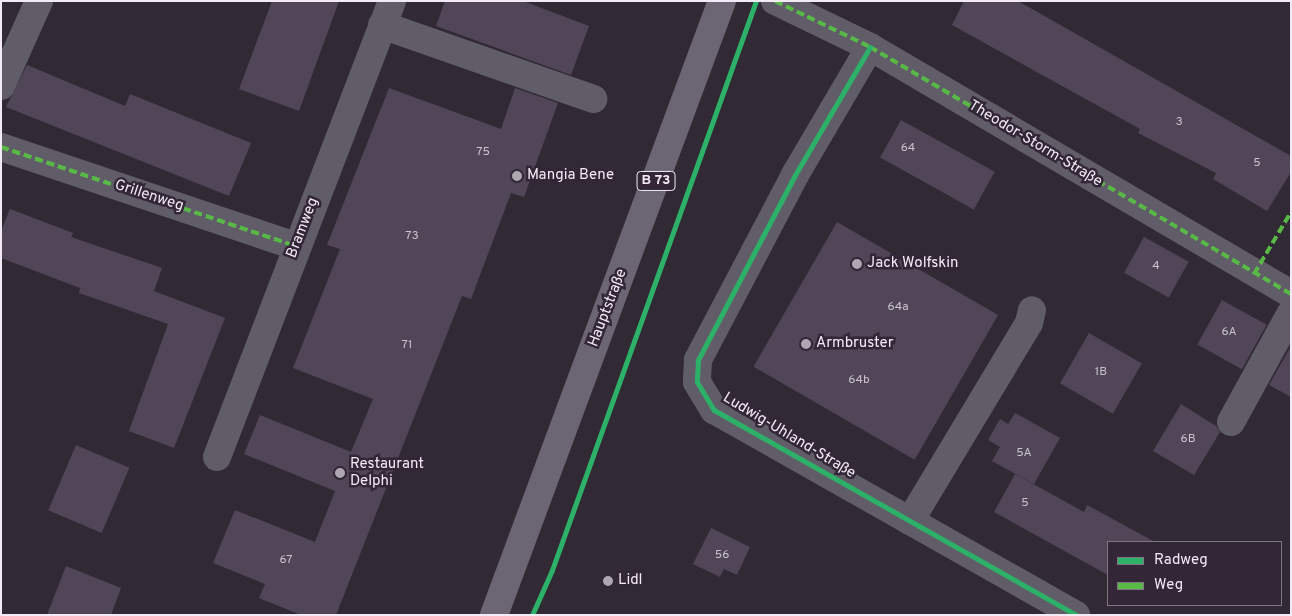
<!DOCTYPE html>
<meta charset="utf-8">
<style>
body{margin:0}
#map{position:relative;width:1292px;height:616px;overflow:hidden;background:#312a34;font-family:Overpass,sans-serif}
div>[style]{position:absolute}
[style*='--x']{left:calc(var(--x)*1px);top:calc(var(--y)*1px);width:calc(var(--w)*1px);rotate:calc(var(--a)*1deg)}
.building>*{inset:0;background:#514658;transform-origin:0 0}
.minor>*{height:28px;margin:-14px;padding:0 14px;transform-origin:14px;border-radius:14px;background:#615d68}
.major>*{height:28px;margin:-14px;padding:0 14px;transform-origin:14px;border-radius:14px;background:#6c6674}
.quiet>*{height:4px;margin-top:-2px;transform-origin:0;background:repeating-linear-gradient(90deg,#58b947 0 8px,transparent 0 12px)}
.cycleway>*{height:5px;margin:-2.5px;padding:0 2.5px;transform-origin:2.5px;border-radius:2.5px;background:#2db169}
.dots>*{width:14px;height:14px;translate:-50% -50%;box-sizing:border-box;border:2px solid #332737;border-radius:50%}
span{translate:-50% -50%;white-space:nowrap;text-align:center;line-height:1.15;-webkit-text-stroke:5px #332737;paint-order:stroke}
.number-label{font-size:12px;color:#cac2ce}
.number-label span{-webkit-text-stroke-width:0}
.shield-label span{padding:1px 4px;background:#332737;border:1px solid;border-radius:4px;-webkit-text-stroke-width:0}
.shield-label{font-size:14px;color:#f2ebf5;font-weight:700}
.street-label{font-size:15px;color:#f2ebf5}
.poi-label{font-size:15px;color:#f2ebf5}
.left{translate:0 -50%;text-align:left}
.frame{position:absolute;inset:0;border:2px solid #f2ebf5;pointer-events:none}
.legend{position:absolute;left:1107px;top:541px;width:175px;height:65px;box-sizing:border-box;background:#332737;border:1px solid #7f7583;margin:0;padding:6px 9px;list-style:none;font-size:15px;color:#f2ebf5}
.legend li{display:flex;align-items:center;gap:10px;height:25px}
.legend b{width:25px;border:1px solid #7f7583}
</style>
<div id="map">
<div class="building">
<div style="clip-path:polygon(272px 1px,339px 1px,299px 111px,239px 89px)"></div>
<div style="clip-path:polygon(445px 1px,523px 1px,589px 26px,571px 75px,436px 26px)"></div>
<div style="clip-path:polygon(964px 1px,1018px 1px,1291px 156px,1291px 172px,1267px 211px,1213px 179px,1216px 173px,1138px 133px,1140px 129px,952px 25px)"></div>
<div style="clip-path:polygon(27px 65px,125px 106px,130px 94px,251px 143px,229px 196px,6px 107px)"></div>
<div style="clip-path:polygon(389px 88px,501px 129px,515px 88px,558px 103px,524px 197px,511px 193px,471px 299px,462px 296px,336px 615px,301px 615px,259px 598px,265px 584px,213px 563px,235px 510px,315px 542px,335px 491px,244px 454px,260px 415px,351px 452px,373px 399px,293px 368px,340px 249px,327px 245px)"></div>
<div style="left:901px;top:120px;width:107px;height:43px;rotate:29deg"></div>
<div style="clip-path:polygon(10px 209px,73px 233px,71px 237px,162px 268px,154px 291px,225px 318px,174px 448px,129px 431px,168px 324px,79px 293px,80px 288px,1px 258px,1px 231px)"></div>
<div style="left:837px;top:222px;width:186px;height:167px;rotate:30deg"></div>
<div style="left:1144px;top:237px;width:51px;height:41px;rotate:29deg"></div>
<div style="left:1222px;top:300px;width:51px;height:51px;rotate:29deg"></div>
<div style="left:1089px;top:333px;width:61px;height:58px;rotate:30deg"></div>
<div style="clip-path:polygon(1291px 346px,1291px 397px,1269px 385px)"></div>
<div style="clip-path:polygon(1181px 404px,1216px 426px,1220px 432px,1194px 475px,1153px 451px)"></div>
<div style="clip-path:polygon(1015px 413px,1060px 438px,1034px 484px,992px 461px,1000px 447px,988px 440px,1000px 419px,1008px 424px)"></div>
<div style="left:76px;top:445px;width:58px;height:71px;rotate:23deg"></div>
<div style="clip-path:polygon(1015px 474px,1084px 512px,1087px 505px,1155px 542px,1108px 542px,1108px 575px,994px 512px)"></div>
<div style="clip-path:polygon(711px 528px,750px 547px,737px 575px,724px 569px,720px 577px,693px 564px)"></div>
<div style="clip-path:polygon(66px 566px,121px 588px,111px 615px,47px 615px)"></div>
</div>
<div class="minor">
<div style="--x:775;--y:1;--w:106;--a:25.8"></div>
<div style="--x:870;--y:47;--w:488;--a:30.4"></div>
<div style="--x:382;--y:25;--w:224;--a:19.3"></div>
<div style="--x:870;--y:47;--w:148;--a:120.4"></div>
<div style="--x:795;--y:175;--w:209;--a:117.7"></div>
<div style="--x:698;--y:360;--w:22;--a:93"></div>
<div style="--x:697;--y:382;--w:33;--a:59"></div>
<div style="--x:714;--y:410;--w:416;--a:29.5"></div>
<div style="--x:1;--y:86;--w:93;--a:-65.9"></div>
<div style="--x:1;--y:147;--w:311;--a:18.6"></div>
<div style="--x:1231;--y:422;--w:124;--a:-61.2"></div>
<div style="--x:217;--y:457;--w:488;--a:-69"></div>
<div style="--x:910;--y:521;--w:231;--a:-59"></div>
<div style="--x:1029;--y:323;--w:13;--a:-77"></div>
</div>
<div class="major">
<div style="--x:494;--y:615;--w:655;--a:-69.63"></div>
</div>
<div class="quiet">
<div style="--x:775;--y:1;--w:106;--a:25.8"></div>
<div style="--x:870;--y:47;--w:488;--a:30.4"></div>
<div style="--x:1;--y:147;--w:311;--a:18.6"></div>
<div style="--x:1254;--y:274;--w:72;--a:-59.2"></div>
</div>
<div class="cycleway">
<div style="--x:870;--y:47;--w:148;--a:120.4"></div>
<div style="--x:795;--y:175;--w:209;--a:117.7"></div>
<div style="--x:698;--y:360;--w:22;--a:93"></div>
<div style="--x:697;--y:382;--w:33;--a:59"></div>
<div style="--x:714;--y:410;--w:416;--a:29.5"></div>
<div style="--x:532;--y:615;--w:49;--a:-66"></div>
<div style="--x:552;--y:570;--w:604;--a:-70.28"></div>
</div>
<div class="dots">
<div style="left:517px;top:176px;background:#aea7b1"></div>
<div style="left:857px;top:264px;background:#aea7b1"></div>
<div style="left:806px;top:344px;background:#aea7b1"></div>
<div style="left:340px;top:473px;background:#aea7b1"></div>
<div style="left:608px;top:581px;background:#aea7b1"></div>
</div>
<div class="number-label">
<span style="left:1179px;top:123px">3</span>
<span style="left:908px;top:149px">64</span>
<span style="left:483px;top:153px">75</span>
<span style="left:1257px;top:164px">5</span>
<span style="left:412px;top:237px">73</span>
<span style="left:1156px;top:267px">4</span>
<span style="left:898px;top:308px">64a</span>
<span style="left:1229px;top:333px">6A</span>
<span style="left:407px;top:346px">71</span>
<span style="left:1101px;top:373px">1B</span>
<span style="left:859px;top:381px">64b</span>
<span style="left:1188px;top:440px">6B</span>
<span style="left:1024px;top:454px">5A</span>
<span style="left:1025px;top:504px">5</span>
<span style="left:722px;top:556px">56</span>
<span style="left:286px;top:561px">67</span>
</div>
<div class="shield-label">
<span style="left:656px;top:181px">B 73</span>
</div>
<div class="street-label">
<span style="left:1035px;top:144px;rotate:31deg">Theodor-Storm-Straße</span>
<span style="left:149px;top:196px;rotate:18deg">Grillenweg</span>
<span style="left:303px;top:228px;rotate:-69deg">Bramweg</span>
<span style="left:608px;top:308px;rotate:-69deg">Hauptstraße</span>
<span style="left:789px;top:436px;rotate:31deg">Ludwig-Uhland-Straße</span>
</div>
<div class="poi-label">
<span class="left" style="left:527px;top:176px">Mangia Bene</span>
<span class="left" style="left:867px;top:264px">Jack Wolfskin</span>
<span class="left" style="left:816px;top:344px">Armbruster</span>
<span class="left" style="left:350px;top:473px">Restaurant<br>Delphi</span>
<span class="left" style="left:618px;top:581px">Lidl</span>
</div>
<div class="frame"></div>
<ul class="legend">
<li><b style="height:6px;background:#2db169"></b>Radweg</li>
<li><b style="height:6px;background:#58b947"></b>Weg</li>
</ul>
</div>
